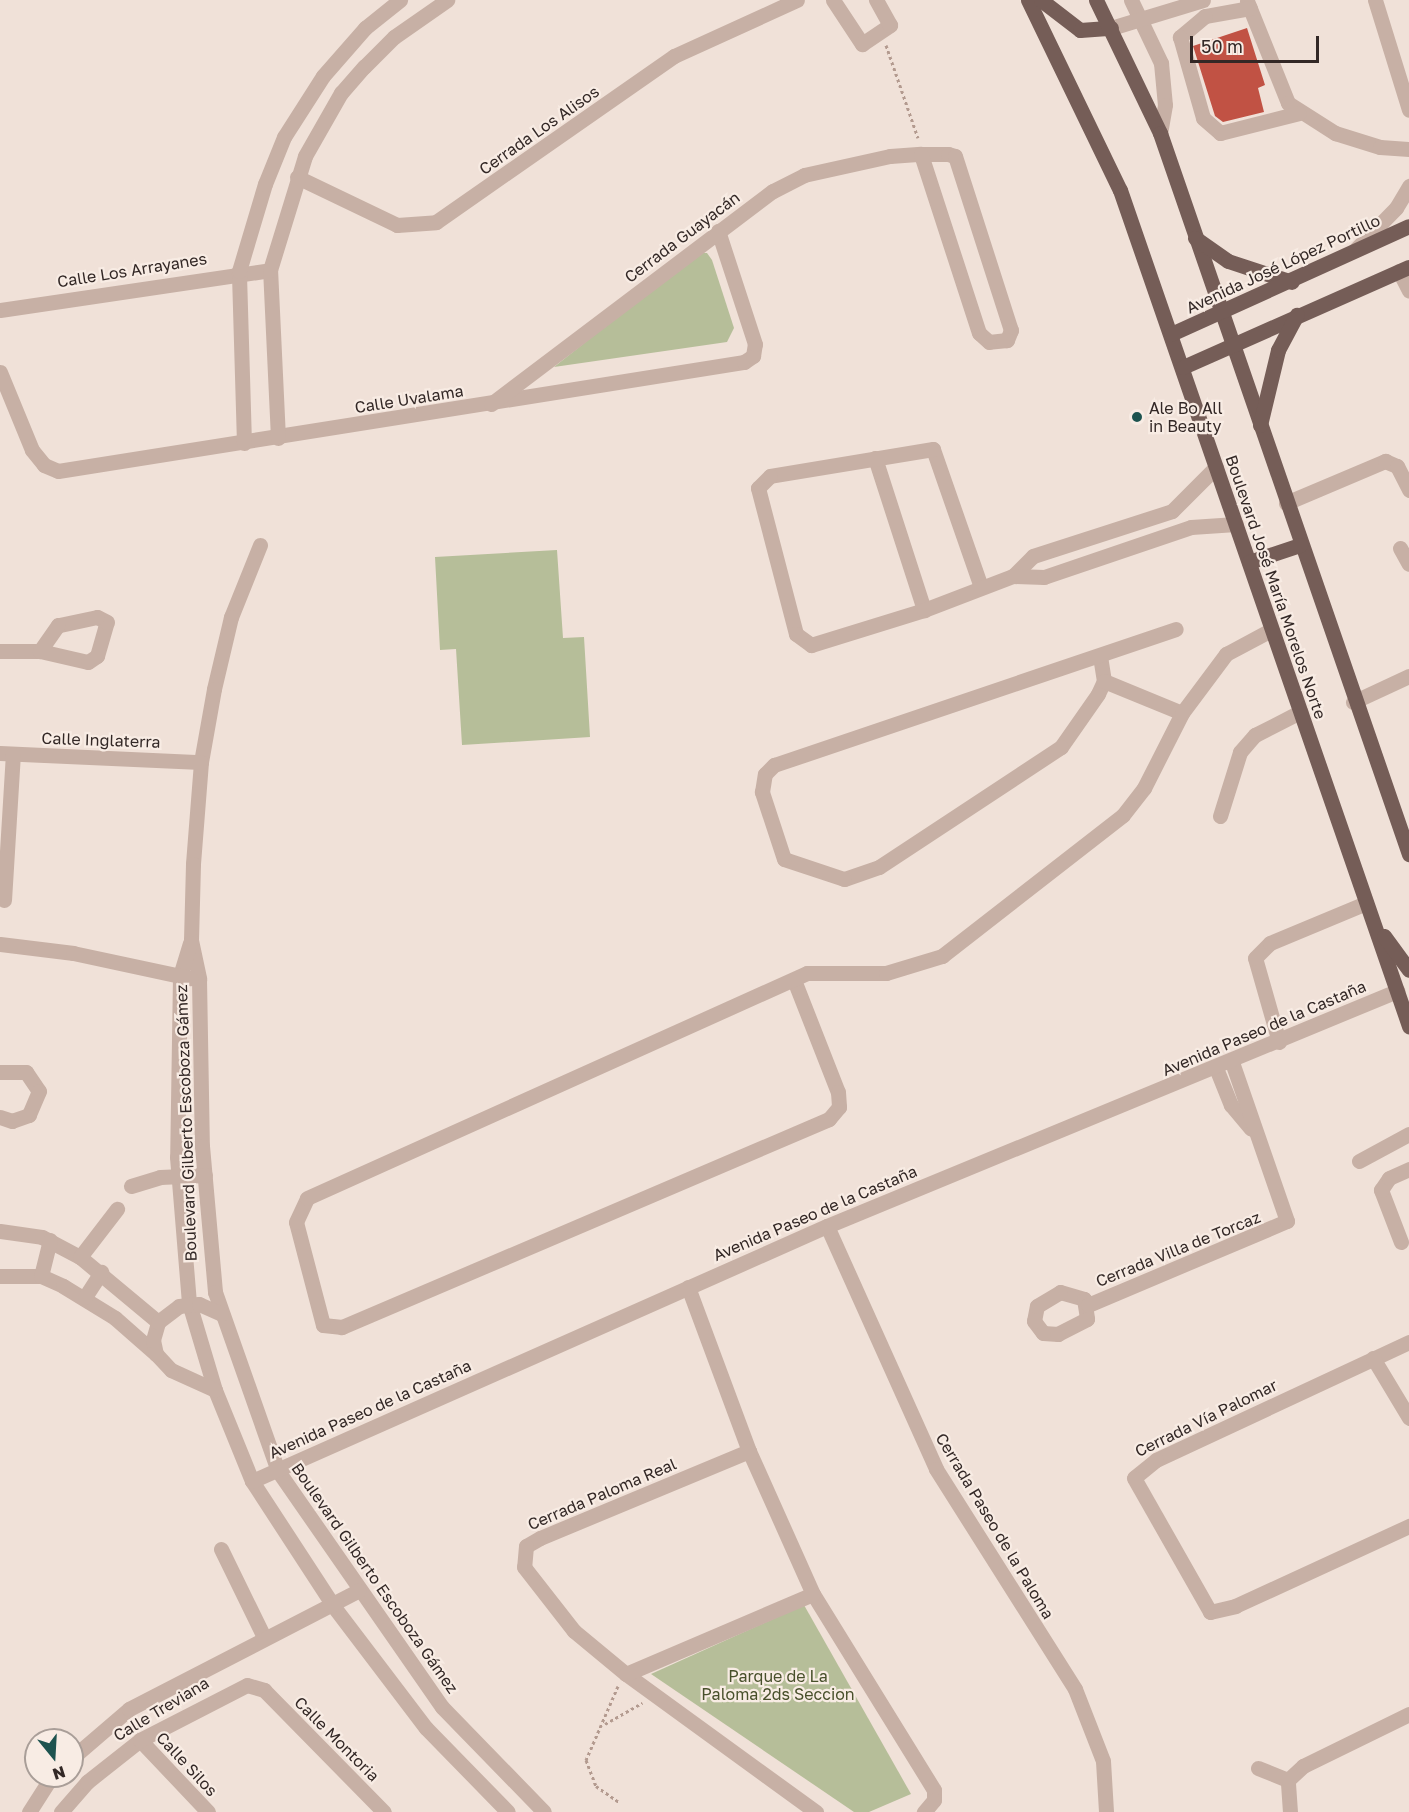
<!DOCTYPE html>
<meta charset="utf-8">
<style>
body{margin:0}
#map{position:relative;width:1409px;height:1812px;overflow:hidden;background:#f0e1d8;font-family:"Golos Text",sans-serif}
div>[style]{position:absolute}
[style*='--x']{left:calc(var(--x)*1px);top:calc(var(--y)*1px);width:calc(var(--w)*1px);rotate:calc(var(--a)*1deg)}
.green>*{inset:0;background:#b6be99}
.building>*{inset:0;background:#c15244}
.path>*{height:3px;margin-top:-1.5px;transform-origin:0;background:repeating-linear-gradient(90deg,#b39a8f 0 3px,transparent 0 6px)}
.minor>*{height:15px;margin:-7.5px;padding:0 7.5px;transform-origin:7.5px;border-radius:7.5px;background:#c7b0a5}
.major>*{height:15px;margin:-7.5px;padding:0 7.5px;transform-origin:7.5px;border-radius:7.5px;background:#755d57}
.dots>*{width:16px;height:16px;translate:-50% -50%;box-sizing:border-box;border:3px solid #f8ece4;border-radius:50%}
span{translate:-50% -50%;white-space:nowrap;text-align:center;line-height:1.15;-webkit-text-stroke:4.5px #f8ece4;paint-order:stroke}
.street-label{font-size:16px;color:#332826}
.poi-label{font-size:16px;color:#332826}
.left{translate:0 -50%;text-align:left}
.park-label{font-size:16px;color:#48502b}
.north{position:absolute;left:24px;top:1728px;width:60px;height:60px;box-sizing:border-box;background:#f8ece4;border:2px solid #a99e98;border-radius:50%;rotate:162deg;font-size:16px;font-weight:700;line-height:24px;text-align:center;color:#332826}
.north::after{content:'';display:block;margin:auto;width:21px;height:27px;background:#1d534f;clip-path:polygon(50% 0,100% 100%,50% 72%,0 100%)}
.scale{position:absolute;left:1190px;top:36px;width:129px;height:27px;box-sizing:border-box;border:3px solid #332826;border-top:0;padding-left:8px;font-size:18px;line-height:21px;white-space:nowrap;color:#332826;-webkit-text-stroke:4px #f8ece4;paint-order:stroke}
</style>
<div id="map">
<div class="green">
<div style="clip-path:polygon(698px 253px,707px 253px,712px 260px,734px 328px,727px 342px,554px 367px)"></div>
<div style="clip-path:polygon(557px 550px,563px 638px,584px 637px,590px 737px,462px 745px,456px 649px,440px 650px,435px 557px)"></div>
<div style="clip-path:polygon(804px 1605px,911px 1794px,869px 1812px,854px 1812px,651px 1674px)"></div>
</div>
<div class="building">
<div style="clip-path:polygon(1247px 28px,1265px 85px,1258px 88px,1264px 112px,1223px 122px,1215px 116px,1193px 46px)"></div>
</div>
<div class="path">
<div style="--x:886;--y:45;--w:98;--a:71"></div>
<div style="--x:618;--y:1686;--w:81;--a:113.4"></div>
<div style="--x:586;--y:1760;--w:28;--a:69"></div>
<div style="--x:596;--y:1786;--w:29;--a:35"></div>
<div style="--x:605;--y:1724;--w:43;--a:-29.6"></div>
</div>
<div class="minor">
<div style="--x:833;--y:0;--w:53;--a:56.6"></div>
<div style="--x:862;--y:44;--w:34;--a:-34"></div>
<div style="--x:890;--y:25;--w:29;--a:-119"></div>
<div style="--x:1131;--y:0;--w:70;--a:64.5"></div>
<div style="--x:1161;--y:63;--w:42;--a:84.6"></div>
<div style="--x:1165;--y:105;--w:28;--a:100"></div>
<div style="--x:1375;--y:0;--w:115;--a:72.8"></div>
<div style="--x:1247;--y:1;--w:110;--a:68.1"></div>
<div style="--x:1288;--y:103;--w:56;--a:32.6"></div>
<div style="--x:1335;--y:133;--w:47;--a:17.3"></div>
<div style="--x:1380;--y:147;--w:29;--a:4"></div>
<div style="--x:1250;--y:8;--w:46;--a:169.9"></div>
<div style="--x:1205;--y:16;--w:33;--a:140"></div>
<div style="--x:1180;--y:37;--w:84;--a:74.1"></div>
<div style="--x:1203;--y:118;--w:23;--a:41"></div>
<div style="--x:1220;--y:133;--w:81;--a:-14.2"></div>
<div style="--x:1111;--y:28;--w:96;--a:-16.9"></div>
<div style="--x:297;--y:177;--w:111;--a:25.6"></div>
<div style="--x:397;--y:225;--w:39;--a:-4"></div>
<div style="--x:436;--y:222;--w:290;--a:-34.9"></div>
<div style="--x:674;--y:56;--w:135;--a:-24.5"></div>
<div style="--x:1355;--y:250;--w:59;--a:-45.7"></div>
<div style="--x:1396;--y:208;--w:26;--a:-59"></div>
<div style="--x:1399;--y:271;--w:22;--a:63"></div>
<div style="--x:0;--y:310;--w:273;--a:-8.4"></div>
<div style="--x:0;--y:372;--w:84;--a:67.7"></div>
<div style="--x:32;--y:450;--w:19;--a:51"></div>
<div style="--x:44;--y:465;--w:15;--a:23"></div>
<div style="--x:58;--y:471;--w:695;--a:-9.03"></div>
<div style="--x:744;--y:362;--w:11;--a:-34"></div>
<div style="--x:753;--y:356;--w:12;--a:-81"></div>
<div style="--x:755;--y:344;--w:119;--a:-108.1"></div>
<div style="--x:491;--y:404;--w:353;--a:-37.1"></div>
<div style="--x:773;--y:191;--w:35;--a:-27"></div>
<div style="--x:804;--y:175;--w:88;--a:-12.5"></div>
<div style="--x:890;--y:156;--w:31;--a:-4"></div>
<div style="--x:921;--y:154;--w:27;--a:0"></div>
<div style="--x:948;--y:154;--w:7;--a:16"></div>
<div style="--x:955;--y:156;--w:183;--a:72.2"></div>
<div style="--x:1011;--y:330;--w:11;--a:112"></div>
<div style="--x:1007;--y:340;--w:18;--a:174"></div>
<div style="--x:989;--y:342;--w:13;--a:-138"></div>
<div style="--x:979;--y:333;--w:188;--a:-108"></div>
<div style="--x:278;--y:438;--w:168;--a:-92.7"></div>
<div style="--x:270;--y:270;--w:119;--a:-72.9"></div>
<div style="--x:305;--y:156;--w:73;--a:-60.3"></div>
<div style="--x:341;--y:93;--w:35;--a:-49"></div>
<div style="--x:364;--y:67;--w:42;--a:-45"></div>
<div style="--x:394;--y:37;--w:65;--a:-34.9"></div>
<div style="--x:244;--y:443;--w:172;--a:-91.7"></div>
<div style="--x:239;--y:271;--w:91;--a:-73.4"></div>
<div style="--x:265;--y:184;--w:51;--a:-68"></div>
<div style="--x:284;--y:137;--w:72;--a:-57.4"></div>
<div style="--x:323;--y:76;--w:64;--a:-48.8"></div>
<div style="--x:365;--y:28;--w:45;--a:-38.7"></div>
<div style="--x:875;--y:458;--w:160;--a:72.1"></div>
<div style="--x:1286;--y:503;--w:108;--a:-23"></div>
<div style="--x:1385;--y:461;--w:13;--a:23"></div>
<div style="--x:1397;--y:466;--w:27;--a:63"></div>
<div style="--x:260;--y:545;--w:78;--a:111.9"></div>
<div style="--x:231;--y:617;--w:74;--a:103.3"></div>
<div style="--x:214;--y:689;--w:74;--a:100.1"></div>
<div style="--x:201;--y:762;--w:102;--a:94.5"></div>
<div style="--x:193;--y:864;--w:76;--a:91.5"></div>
<div style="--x:191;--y:940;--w:40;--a:78"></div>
<div style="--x:199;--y:979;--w:167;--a:89"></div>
<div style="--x:202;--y:1146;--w:147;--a:84.9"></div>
<div style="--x:215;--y:1292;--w:190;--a:70.6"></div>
<div style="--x:278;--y:1471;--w:287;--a:55.2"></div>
<div style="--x:442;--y:1707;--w:146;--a:45.8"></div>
<div style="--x:1400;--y:548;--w:18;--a:61"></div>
<div style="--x:1013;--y:576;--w:28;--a:-45"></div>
<div style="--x:1033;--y:556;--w:146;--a:-17.9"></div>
<div style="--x:1172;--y:511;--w:62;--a:-45"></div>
<div style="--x:981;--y:587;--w:146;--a:-109.2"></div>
<div style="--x:933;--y:449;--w:165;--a:170.6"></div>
<div style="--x:770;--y:476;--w:17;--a:135"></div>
<div style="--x:758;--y:488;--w:151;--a:75.4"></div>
<div style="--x:796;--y:634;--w:19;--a:36"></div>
<div style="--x:811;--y:645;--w:118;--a:-17.2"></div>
<div style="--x:924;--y:610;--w:95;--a:-20.9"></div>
<div style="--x:1013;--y:576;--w:31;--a:2"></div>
<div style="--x:1044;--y:577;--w:155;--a:-18.8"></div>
<div style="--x:1191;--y:527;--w:45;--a:-3.8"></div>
<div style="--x:0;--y:651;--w:40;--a:0"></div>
<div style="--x:40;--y:651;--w:49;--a:12.9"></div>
<div style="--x:88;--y:662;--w:11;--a:-34"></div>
<div style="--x:97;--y:656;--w:35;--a:-74"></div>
<div style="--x:107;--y:622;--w:11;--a:-153"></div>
<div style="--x:97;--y:617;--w:40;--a:168"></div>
<div style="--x:58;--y:625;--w:32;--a:125"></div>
<div style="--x:1100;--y:656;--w:25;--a:81"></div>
<div style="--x:1104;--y:681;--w:14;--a:115"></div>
<div style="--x:1098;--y:694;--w:65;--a:124.9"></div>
<div style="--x:1061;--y:747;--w:218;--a:146.6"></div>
<div style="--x:879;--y:867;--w:37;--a:161"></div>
<div style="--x:844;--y:879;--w:63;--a:-161.6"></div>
<div style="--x:784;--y:859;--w:71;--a:-108.2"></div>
<div style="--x:762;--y:792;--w:18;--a:-81"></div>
<div style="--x:765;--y:774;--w:13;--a:-45"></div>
<div style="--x:774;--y:765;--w:424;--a:-18.7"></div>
<div style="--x:1104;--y:681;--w:84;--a:22.3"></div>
<div style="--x:1353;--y:702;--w:62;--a:-24.9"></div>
<div style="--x:0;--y:753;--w:201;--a:2.6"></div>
<div style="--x:1220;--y:816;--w:67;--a:-72.6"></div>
<div style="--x:1240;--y:752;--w:23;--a:-49"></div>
<div style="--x:1255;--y:735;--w:51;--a:-27.1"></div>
<div style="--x:4;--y:900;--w:146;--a:-86.5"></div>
<div style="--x:190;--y:943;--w:34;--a:107"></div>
<div style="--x:180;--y:976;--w:181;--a:90.9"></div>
<div style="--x:177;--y:1157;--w:146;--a:85.3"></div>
<div style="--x:189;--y:1303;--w:91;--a:73.4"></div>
<div style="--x:215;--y:1390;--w:98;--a:67.9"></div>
<div style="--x:252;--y:1481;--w:150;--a:56.9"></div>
<div style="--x:334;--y:1607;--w:152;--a:52.8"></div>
<div style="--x:426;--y:1728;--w:117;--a:45.7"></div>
<div style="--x:0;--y:944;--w:74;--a:7"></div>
<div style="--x:73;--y:953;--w:120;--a:12.1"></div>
<div style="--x:794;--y:980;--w:120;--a:68.6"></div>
<div style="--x:838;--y:1092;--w:15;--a:86"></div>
<div style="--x:839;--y:1107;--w:16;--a:130"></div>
<div style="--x:829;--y:1119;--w:530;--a:156.87"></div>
<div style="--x:342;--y:1327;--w:19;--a:-174"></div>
<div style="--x:323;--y:1325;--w:106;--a:-104.7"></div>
<div style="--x:296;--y:1222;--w:26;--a:-65"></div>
<div style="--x:307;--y:1198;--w:548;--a:-24.23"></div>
<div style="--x:807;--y:973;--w:79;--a:0"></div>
<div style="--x:886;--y:973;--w:59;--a:-16.9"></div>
<div style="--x:942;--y:956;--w:229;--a:-37.9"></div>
<div style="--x:1123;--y:815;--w:34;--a:-52"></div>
<div style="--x:1144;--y:788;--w:84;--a:-63.1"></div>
<div style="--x:1182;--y:713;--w:74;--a:-53.3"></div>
<div style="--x:1226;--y:654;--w:51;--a:-28.1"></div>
<div style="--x:1279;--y:1042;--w:87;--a:-105.9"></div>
<div style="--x:1255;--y:958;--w:21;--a:-45"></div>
<div style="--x:1270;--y:943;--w:104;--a:-22.6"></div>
<div style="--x:1216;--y:1068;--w:40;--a:68"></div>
<div style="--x:1231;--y:1105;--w:31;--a:50"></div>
<div style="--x:0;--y:1072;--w:26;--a:0"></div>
<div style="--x:26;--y:1072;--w:23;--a:56"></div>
<div style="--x:39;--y:1091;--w:26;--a:113"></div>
<div style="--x:29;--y:1115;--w:18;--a:161"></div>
<div style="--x:12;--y:1121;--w:13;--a:-162"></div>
<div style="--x:1359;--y:1161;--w:57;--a:-28.4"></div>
<div style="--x:131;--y:1186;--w:30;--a:-17"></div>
<div style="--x:160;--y:1177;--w:45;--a:-2.5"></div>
<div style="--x:827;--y:1226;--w:266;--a:65.8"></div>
<div style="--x:936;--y:1469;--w:260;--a:57.7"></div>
<div style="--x:1075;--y:1689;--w:77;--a:68.7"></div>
<div style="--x:1103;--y:1761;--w:51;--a:86.6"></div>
<div style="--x:0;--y:1231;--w:42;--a:8.1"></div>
<div style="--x:42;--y:1237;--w:43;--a:27.8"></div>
<div style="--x:80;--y:1257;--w:102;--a:39.8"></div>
<div style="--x:1401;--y:1242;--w:56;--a:-111"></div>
<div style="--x:1381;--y:1190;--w:14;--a:-56"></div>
<div style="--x:1389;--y:1178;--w:22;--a:-24"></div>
<div style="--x:80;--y:1257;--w:61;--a:-52.4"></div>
<div style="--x:0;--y:1276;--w:41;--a:0"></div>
<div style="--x:41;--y:1276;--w:24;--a:24"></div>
<div style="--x:63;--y:1286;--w:61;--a:31.6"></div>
<div style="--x:115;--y:1318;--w:55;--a:41.3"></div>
<div style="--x:41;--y:1276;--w:37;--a:-76"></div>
<div style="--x:688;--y:1287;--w:175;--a:69.6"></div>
<div style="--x:749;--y:1451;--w:157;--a:65.9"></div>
<div style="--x:813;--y:1594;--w:230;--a:58.3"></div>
<div style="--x:934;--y:1790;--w:10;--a:90"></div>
<div style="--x:934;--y:1800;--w:16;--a:130"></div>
<div style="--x:1060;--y:1292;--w:25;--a:16"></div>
<div style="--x:1084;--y:1299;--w:20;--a:81"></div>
<div style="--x:1087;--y:1319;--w:33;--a:153"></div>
<div style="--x:1058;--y:1334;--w:15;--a:-176"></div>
<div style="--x:1043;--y:1333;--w:15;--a:-127"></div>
<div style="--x:1034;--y:1321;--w:15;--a:-79"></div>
<div style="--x:1037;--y:1306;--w:27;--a:-31"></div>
<div style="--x:85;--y:1297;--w:30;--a:-57"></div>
<div style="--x:1088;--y:1305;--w:216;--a:-22.9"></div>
<div style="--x:1287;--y:1221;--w:168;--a:-109.1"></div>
<div style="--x:1409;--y:1342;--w:279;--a:155"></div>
<div style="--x:1156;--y:1460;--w:28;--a:141"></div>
<div style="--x:1134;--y:1478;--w:154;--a:60.4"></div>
<div style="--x:1210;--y:1612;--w:26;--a:-13"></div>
<div style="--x:1235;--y:1606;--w:192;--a:-24.7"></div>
<div style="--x:1373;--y:1358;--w:70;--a:59"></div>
<div style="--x:215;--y:1390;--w:48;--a:-155.6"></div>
<div style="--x:171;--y:1370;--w:22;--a:-133"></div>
<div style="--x:156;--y:1354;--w:14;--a:-102"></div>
<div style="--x:153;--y:1340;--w:19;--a:-74"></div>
<div style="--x:158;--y:1322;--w:26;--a:-37"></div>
<div style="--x:179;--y:1306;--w:20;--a:-6"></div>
<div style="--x:199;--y:1304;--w:24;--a:24"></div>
<div style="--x:749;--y:1451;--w:226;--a:157.4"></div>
<div style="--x:540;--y:1538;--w:16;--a:150"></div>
<div style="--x:526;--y:1546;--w:21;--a:95"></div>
<div style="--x:524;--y:1567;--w:81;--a:52"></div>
<div style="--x:574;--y:1631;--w:67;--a:39.6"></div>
<div style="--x:626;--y:1674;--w:235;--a:36"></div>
<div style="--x:252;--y:1481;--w:629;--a:-23.92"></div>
<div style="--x:827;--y:1226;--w:617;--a:-22.41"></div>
<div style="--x:221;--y:1549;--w:98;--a:64"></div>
<div style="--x:626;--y:1674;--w:203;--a:-23.2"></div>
<div style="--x:140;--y:1740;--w:99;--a:46.6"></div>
<div style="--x:72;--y:1758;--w:75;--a:-40.7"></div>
<div style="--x:129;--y:1709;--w:258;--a:-27.3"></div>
<div style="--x:1258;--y:1768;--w:32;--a:22"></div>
<div style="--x:29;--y:1812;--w:43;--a:-57.4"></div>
<div style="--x:61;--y:1812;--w:40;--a:-49"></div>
<div style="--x:87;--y:1782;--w:68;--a:-38.4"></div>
<div style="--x:140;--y:1740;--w:120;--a:-27.2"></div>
<div style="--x:247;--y:1685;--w:18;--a:16"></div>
<div style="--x:264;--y:1690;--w:171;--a:45.5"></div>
<div style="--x:1290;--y:1812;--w:32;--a:-94"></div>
<div style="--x:1288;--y:1780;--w:21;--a:-43"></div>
<div style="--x:1303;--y:1766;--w:118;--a:-26.1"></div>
</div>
<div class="major">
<div style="--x:1028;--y:0;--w:211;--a:64.2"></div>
<div style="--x:1120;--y:190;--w:885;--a:70.93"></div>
<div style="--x:1041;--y:0;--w:49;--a:37.6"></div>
<div style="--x:1080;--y:30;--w:31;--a:-4"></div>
<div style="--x:1096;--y:0;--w:148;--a:64.3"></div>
<div style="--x:1160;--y:133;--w:763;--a:70.95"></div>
<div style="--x:1195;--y:238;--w:40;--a:34.9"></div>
<div style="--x:1228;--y:261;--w:67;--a:18.2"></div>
<div style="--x:1171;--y:334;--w:261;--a:-24.4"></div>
<div style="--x:1183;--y:367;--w:247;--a:-23.9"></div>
<div style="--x:1260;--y:425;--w:77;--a:-76.5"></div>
<div style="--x:1278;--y:350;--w:40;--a:-62"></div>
<div style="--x:1249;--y:562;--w:54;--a:-18.4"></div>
<div style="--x:1384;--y:936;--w:42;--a:53.7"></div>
</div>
<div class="dots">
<div style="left:1137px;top:417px;background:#1d534f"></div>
</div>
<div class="street-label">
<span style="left:539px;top:130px;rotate:-35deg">Cerrada Los Alisos</span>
<span style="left:682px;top:237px;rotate:-37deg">Cerrada Guayacán</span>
<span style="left:1283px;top:264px;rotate:-25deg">Avenida José López Portillo</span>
<span style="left:132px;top:270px;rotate:-9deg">Calle Los Arrayanes</span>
<span style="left:409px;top:399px;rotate:-9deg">Calle Uvalama</span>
<span style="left:1276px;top:587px;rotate:71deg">Boulevard José María Morelos Norte</span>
<span style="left:101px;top:740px;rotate:2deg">Calle Inglaterra</span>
<span style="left:1264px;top:1028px;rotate:-23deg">Avenida Paseo de la Castaña</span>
<span style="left:186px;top:1123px;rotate:-92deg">Boulevard Gilberto Escoboza Gámez</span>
<span style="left:815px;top:1213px;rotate:-23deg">Avenida Paseo de la Castaña</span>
<span style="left:1178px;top:1249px;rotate:-22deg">Cerrada Villa de Torcaz</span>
<span style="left:370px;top:1409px;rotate:-24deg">Avenida Paseo de la Castaña</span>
<span style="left:1206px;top:1418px;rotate:-26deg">Cerrada Vía Palomar</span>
<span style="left:602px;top:1494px;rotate:-23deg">Cerrada Paloma Real</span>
<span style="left:995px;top:1526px;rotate:59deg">Cerrada Paseo de la Paloma</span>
<span style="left:375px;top:1578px;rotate:55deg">Boulevard Gilberto Escoboza Gámez</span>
<span style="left:161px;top:1709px;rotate:-31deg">Calle Treviana</span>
<span style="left:337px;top:1739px;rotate:45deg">Calle Montoria</span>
<span style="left:187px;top:1764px;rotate:47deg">Calle Silos</span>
</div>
<div class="poi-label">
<span class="left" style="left:1149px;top:417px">Ale Bo All<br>in Beauty</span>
</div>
<div class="park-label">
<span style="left:778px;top:1685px">Parque de La<br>Paloma 2ds Seccion</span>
</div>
<div class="north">N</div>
<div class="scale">50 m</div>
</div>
